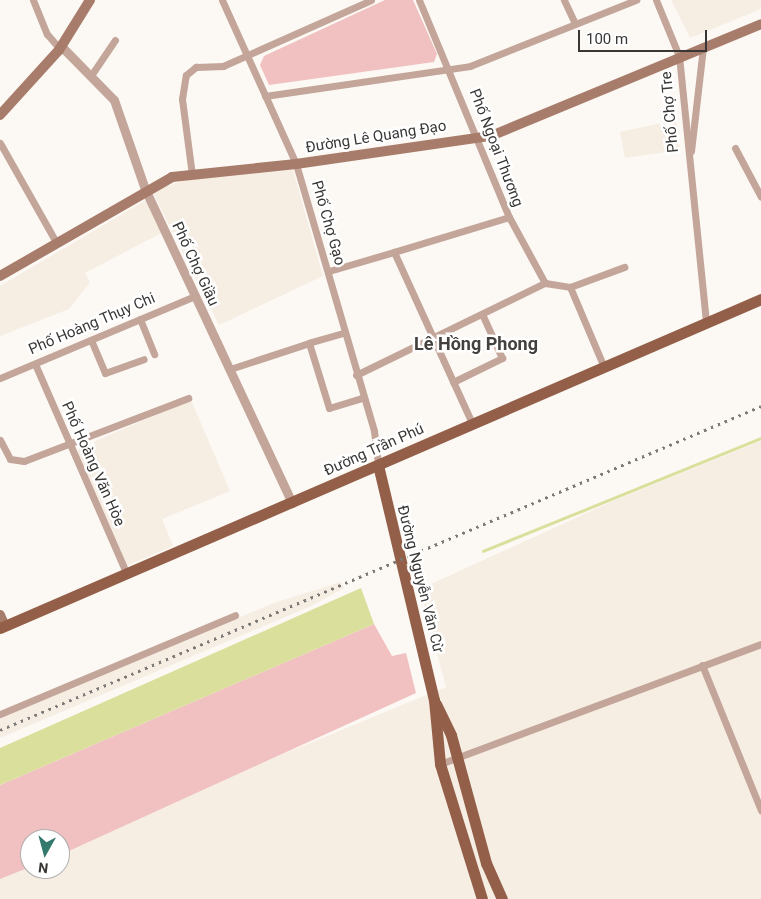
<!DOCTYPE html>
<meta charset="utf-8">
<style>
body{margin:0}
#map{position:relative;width:761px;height:899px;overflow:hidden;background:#fcf8f4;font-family:Roboto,sans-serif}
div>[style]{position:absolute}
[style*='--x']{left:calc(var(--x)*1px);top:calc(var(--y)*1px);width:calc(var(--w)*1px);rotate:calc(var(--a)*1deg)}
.built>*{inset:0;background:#f6ede3}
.green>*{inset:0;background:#f0c1c0}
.water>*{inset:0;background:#dae09c}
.stream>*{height:2.5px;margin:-1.25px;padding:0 1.25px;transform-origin:1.25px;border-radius:1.25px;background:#dae09c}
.minor>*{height:7px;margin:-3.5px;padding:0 3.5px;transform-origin:3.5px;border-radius:3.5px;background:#c3a599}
.tertiary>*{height:9px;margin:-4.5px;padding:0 4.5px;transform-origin:4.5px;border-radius:4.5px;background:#c3a599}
.secondary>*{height:10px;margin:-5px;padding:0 5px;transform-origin:5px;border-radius:5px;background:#a87c6a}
.primary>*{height:11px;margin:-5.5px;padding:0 5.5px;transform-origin:5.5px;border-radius:5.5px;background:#935f49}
.rail>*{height:2.5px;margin-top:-1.25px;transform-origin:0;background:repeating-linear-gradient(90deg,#7c7a77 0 2.5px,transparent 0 7.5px)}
span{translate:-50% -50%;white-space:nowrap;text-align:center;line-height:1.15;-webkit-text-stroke:5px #fff;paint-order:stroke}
.street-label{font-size:15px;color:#383735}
.quarter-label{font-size:18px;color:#43403d;font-weight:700}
.north{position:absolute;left:20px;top:829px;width:50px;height:50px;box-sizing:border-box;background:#fff;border:1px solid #afafae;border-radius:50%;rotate:187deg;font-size:14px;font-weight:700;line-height:20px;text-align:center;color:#383735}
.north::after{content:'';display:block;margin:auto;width:18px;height:22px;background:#34796e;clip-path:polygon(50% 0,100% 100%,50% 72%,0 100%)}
.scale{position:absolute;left:578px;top:30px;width:129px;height:22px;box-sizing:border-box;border:2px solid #383735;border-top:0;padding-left:6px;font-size:15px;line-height:18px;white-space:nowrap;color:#383735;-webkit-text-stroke:4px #fff;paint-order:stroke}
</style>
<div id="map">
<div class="built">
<div style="clip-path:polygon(671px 0,761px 0,761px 9px,690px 38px)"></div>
<div style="clip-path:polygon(676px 120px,680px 150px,625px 158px,620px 132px)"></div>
<div style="clip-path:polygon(293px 170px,323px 276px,219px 325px,152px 191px,188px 179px)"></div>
<div style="clip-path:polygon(146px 200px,161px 233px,85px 273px,90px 282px,69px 309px,0 336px,0 286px)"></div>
<div style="clip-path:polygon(191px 400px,230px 491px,162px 519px,173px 546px,126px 566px,77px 454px,79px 448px)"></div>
<div style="clip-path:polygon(761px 441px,761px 899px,0 899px,0 871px,30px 859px,30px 869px,60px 869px,60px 846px,446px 687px,420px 589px,611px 502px)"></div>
<div style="clip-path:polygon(341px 582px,344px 588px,311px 606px,0 738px,0 718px,274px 603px)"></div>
</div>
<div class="green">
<div style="clip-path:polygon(385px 0,413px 0,437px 54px,434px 62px,269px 85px,260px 65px,264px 56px)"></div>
<div style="clip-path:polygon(374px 624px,392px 656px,406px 653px,416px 693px,60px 855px,60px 839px,30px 839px,30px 867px,0 879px,0 785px)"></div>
</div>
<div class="water">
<div style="clip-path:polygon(361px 588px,374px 624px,0 785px,0 748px)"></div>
</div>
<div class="stream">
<div style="--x:483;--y:551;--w:300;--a:-22.1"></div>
</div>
<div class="minor">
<div style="--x:33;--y:0;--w:37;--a:68"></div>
<div style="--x:47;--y:34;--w:20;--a:49"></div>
<div style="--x:222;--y:0;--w:180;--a:65.7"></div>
<div style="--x:296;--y:164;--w:278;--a:73.7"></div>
<div style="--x:374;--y:431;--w:34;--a:83"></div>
<div style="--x:419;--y:0;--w:235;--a:67.5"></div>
<div style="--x:509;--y:217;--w:120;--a:163.1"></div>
<div style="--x:394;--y:252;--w:188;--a:65.5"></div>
<div style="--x:564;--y:0;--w:26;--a:65"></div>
<div style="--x:656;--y:0;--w:61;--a:67.7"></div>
<div style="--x:679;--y:56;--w:268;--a:84.2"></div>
<div style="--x:92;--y:74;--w:41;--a:-55.9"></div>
<div style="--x:265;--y:96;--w:207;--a:-8.3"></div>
<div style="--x:470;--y:66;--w:179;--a:-21.7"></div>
<div style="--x:0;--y:143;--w:114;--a:60.5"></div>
<div style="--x:735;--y:148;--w:55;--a:62"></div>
<div style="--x:691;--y:151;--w:104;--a:-83.4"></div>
<div style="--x:192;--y:175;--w:77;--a:-97.5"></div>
<div style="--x:182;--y:99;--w:24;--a:-81"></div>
<div style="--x:186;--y:75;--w:13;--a:-39"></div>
<div style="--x:196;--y:67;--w:27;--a:-2"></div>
<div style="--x:223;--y:66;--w:162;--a:-24"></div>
<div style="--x:509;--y:217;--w:75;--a:61.4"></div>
<div style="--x:329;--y:271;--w:68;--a:-16.3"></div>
<div style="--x:545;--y:283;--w:25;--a:9"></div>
<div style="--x:570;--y:287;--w:58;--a:-20.3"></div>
<div style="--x:570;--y:287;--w:87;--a:67"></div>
<div style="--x:140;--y:319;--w:38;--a:68"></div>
<div style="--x:343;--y:333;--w:35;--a:164"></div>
<div style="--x:309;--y:343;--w:68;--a:72.9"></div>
<div style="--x:329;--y:408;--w:34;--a:-17"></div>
<div style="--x:91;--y:340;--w:36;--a:67"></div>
<div style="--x:105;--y:373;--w:41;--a:-19.7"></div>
<div style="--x:35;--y:364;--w:230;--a:66.4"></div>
<div style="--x:230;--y:369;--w:83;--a:-18.2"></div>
<div style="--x:356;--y:375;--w:210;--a:-26"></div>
<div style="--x:0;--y:378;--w:212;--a:-22.8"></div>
<div style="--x:453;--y:382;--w:55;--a:-26.1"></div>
<div style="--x:502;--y:358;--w:48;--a:-114.4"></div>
<div style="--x:0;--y:440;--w:21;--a:62"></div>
<div style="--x:10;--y:459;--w:14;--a:8"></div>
<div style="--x:24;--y:461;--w:176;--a:-21"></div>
<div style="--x:702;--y:665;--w:157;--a:67.9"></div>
<div style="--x:0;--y:714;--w:255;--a:-22.8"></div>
<div style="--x:440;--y:764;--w:343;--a:-20.5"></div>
</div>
<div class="tertiary">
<div style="--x:62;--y:47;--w:74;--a:45.5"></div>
<div style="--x:114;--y:100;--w:94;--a:70.8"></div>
<div style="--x:145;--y:189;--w:347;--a:64.9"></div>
</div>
<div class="secondary">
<div style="--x:0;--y:115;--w:88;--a:-47.8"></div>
<div style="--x:59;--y:50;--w:59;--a:-58.2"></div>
<div style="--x:0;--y:276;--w:198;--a:-29.9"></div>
<div style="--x:172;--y:177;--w:125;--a:-6"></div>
<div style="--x:296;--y:164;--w:197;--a:-8.2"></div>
<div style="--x:491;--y:136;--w:292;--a:-22.5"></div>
<div style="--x:0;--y:615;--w:12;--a:66"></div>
</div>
<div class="primary">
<div style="--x:378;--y:465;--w:242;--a:76.6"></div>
<div style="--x:434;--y:700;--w:64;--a:84.6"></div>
<div style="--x:440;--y:764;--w:141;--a:72.7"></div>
<div style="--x:0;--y:628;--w:829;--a:-23.38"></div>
<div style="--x:436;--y:704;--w:34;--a:64"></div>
<div style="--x:451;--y:735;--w:133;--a:74.7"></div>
<div style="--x:486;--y:863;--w:39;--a:66"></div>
</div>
<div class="rail">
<div style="--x:0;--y:730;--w:827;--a:-23.06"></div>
</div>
<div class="street-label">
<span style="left:670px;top:112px;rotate:-95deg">Phố Chợ Tre</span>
<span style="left:376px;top:137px;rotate:-9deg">Đường Lê Quang Đạo</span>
<span style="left:496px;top:148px;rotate:69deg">Phố Ngoại Thương</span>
<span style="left:328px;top:223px;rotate:74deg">Phố Chợ Gạo</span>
<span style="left:195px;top:264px;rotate:65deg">Phố Chợ Giầu</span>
<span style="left:92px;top:324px;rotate:-23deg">Phố Hoàng Thụy Chi</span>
<span style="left:374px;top:450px;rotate:-24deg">Đường Trần Phú</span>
<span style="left:93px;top:464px;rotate:66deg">Phố Hoàng Văn Hòe</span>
<span style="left:420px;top:579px;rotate:76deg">Đường Nguyễn Văn Cừ</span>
</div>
<div class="quarter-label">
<span style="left:476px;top:344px">Lê Hồng Phong</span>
</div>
<div class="north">N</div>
<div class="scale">100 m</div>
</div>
